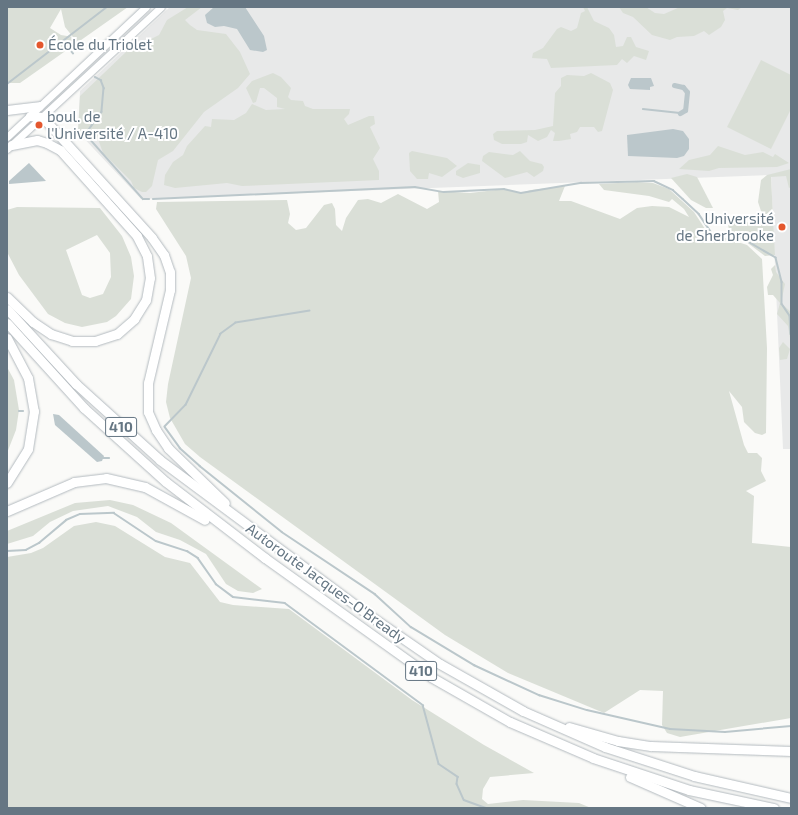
<!DOCTYPE html>
<meta charset="utf-8">
<style>
body{margin:0}
#map{position:relative;width:798px;height:815px;overflow:hidden;background:#fafaf8;font-family:"Exo 2",sans-serif}
div>[style]{position:absolute}
[style*='--x']{left:calc(var(--x)*1px);top:calc(var(--y)*1px);width:calc(var(--w)*1px);rotate:calc(var(--a)*1deg)}
.built>*{inset:0;background:#e8e9e9}
.green>*{inset:0;background:#dadfd7}
.water>*{inset:0;background:#bbc7cb}
.stream>*{height:1.5px;margin:-0.75px;padding:0 0.75px;transform-origin:0.75px;border-radius:0.75px;background:#bbc7cb}
.canal>*{height:5px;margin:-2.5px;padding:0 2.5px;transform-origin:2.5px;border-radius:2.5px;background:#bbc7cb}
.roads{filter:drop-shadow(0 0 1px #b3babf) drop-shadow(0 0 1px #b3babf)}
.secondary>*{height:7px;margin:-3.5px;padding:0 3.5px;transform-origin:3.5px;border-radius:3.5px;background:#fff}
.highway>*{height:9px;margin:-4.5px;padding:0 4.5px;transform-origin:4.5px;border-radius:4.5px;background:#fff}
.dots>*{width:11px;height:11px;translate:-50% -50%;box-sizing:border-box;border:2px solid #fff;border-radius:50%}
span{translate:-50% -50%;white-space:nowrap;text-align:center;line-height:1.15;-webkit-text-stroke:4px #fff;paint-order:stroke}
.shield-label span{padding:1px 3px;background:#fff;border:1px solid;border-radius:3px;-webkit-text-stroke-width:0}
.shield-label{font-size:14px;color:#657683;font-weight:700}
.poi-label{font-size:15px;color:#657683}
.left{translate:0 -50%;text-align:left}
.right{translate:-100% -50%;text-align:right}
.street-label{font-size:15px;color:#657683}
.frame{position:absolute;inset:0;border:8px solid #657683;pointer-events:none}
</style>
<div id="map">
<div class="built">
<div style="clip-path:polygon(170px 7px,791px 7px,791px 449px,783px 449px,771px 175px,141px 199px,78px 132px,80px 91px)"></div>
</div>
<div class="green">
<div style="clip-path:polygon(evenodd,7px 7px,128px 7px,20px 83px,7px 83px,7px 7px,61px 9px,65px 27px,73px 37px,61px 35px,50px 28px,61px 9px)"></div>
<div style="clip-path:polygon(188px 7px,202px 7px,185px 20px,190px 25px,197px 30px,226px 34px,240px 52px,250px 74px,238px 88px,204px 112px,173px 151px,158px 160px,152px 186px,146px 192px,142px 192px,134px 188px,131px 181px,103px 153px,97px 136px,78px 132px,80px 96px,127px 51px,159px 35px,167px 20px)"></div>
<div style="clip-path:polygon(583px 7px,587px 7px,594px 21px,609px 28px,614px 35px,616px 47px,623px 46px,627px 37px,631px 37px,636px 47px,649px 51px,646px 60px,634px 56px,627px 63px,622px 59px,617px 65px,551px 68px,547px 59px,532px 58px,533px 53px,543px 48px,557px 29px,561px 27px,571px 31px,577px 28px,581px 13px,585px 11px)"></div>
<div style="clip-path:polygon(619px 7px,646px 7px,655px 13px,664px 14px,680px 7px,742px 7px,738px 10px,727px 8px,723px 11px,725px 20px,721px 27px,709px 35px,704px 31px,694px 36px,677px 37px,670px 40px,652px 35px,633px 17px,623px 13px)"></div>
<div style="clip-path:polygon(761px 60px,791px 75px,791px 109px,771px 149px,727px 127px)"></div>
<div style="clip-path:polygon(273px 73px,281px 77px,291px 88px,288px 97px,291px 100px,303px 101px,305px 106px,313px 109px,350px 109px,349px 114px,344px 119px,348px 125px,369px 116px,374px 116px,375px 124px,370px 127px,380px 148px,373px 159px,379px 171px,379px 180px,242px 186px,227px 183px,175px 188px,164px 185px,165px 175px,173px 162px,183px 155px,187px 146px,205px 126px,211px 127px,212px 119px,234px 120px,246px 113px,252px 104px,266px 110px,285px 109px,277px 107px,277px 98px,264px 88px,260px 88px,256px 102px,253px 103px,246px 88px,252px 81px)"></div>
<div style="clip-path:polygon(591px 73px,610px 83px,613px 90px,602px 131px,598px 132px,594px 127px,580px 127px,577px 132px,570px 134px,571px 139px,559px 141px,553px 141px,555px 133px,551px 130px,547px 137px,538px 141px,528px 135px,527px 142px,521px 144px,502px 144px,494px 140px,493px 134px,497px 131px,535px 130px,553px 126px,555px 93px,561px 86px,561px 78px,567px 75px,584px 76px)"></div>
<div style="clip-path:polygon(718px 146px,745px 155px,763px 152px,773px 157px,775px 154px,789px 163px,777px 167px,719px 168px,709px 171px,679px 169px,689px 160px,710px 155px)"></div>
<div style="clip-path:polygon(412px 151px,447px 158px,457px 166px,442px 177px,429px 173px,428px 179px,417px 179px,410px 171px,409px 153px)"></div>
<div style="clip-path:polygon(520px 151px,530px 161px,542px 164px,544px 167px,543px 171px,534px 177px,527px 172px,505px 178px,482px 161px,483px 156px,489px 152px,513px 155px)"></div>
<div style="clip-path:polygon(468px 163px,480px 165px,480px 173px,463px 178px,456px 175px,456px 171px)"></div>
<div style="clip-path:polygon(791px 169px,791px 187px,789px 188px,786px 176px,771px 177px,775px 255px,765px 256px,729px 229px,726px 217px,737px 215px,746px 222px,760px 226px,758px 220px,766px 217px,761px 211px,758px 202px,761px 180px,767px 175px)"></div>
<div style="clip-path:polygon(687px 174px,697px 177px,713px 208px,706px 208px,691px 200px,671px 178px)"></div>
<div style="clip-path:polygon(637px 182px,653px 183px,669px 189px,694px 212px,707px 232px,747px 245px,762px 259px,767px 348px,766px 433px,762px 435px,755px 433px,744px 422px,742px 407px,729px 391px,744px 445px,748px 453px,757px 453px,762px 458px,761px 471px,766px 481px,746px 491px,754px 496px,752px 543px,791px 547px,791px 718px,680px 737px,667px 733px,662px 725px,663px 691px,640px 690px,604px 713px,508px 673px,445px 635px,200px 457px,185px 444px,170px 418px,166px 402px,168px 384px,191px 278px,186px 256px,156px 209px,157px 202px,287px 200px,290px 214px,288px 223px,296px 230px,306px 228px,324px 205px,332px 203px,335px 209px,336px 225px,342px 231px,346px 218px,358px 200px,368px 199px,381px 203px,398px 194px,427px 209px,439px 202px,438px 191px,470px 193px,504px 189px,521px 193px,531px 190px,565px 186px,559px 201px,571px 201px,620px 219px,637px 208px,652px 206px,669px 207px,689px 217px,684px 209px,672px 199px,669px 202px,649px 196px,604px 190px,599px 184px)"></div>
<div style="clip-path:polygon(evenodd,17px 207px,100px 208px,122px 236px,131px 257px,134px 276px,131px 299px,116px 316px,107px 322px,82px 327px,65px 323px,48px 314px,19px 275px,7px 252px,7px 210px,17px 207px,97px 235px,110px 253px,111px 277px,103px 294px,90px 298px,82px 295px,66px 250px,97px 235px)"></div>
<div style="clip-path:polygon(775px 265px,776px 272px,785px 284px,781px 303px,791px 312px,791px 344px,788px 326px,777px 314px,780px 303px,773px 295px,768px 295px,767px 287px,773px 275px,771px 269px)"></div>
<div style="clip-path:polygon(783px 342px,790px 349px,787px 359px,780px 360px,779px 348px)"></div>
<div style="clip-path:polygon(7px 367px,14px 380px,19px 410px,16px 430px,7px 453px)"></div>
<div style="clip-path:polygon(110px 500px,133px 505px,171px 523px,262px 589px,253px 593px,238px 591px,226px 584px,206px 554px,180px 540px,156px 532px,137px 517px,108px 506px,73px 511px,50px 522px,33px 536px,7px 544px,7px 531px,75px 503px)"></div>
<div style="clip-path:polygon(96px 522px,115px 526px,165px 557px,190px 563px,220px 602px,233px 605px,289px 609px,412px 700px,484px 745px,534px 773px,490px 777px,483px 789px,482px 799px,488px 804px,523px 800px,579px 803px,591px 808px,7px 808px,7px 557px,31px 553px,43px 548px,74px 526px)"></div>
</div>
<div class="water">
<div style="clip-path:polygon(214px 7px,245px 7px,264px 36px,267px 50px,263px 52px,250px 50px,237px 29px,224px 26px,215px 27px,207px 23px,205px 15px)"></div>
<div style="clip-path:polygon(631px 78px,651px 78px,654px 86px,650px 87px,650px 90px,630px 89px,628px 85px)"></div>
<div style="clip-path:polygon(673px 129px,683px 131px,689px 139px,689px 149px,684px 156px,677px 158px,628px 156px,627px 135px)"></div>
<div style="clip-path:polygon(29px 163px,46px 181px,9px 184px,9px 181px)"></div>
<div style="clip-path:polygon(53px 414px,59px 415px,104px 456px,102px 461px,97px 462px,55px 425px)"></div>
</div>
<div class="stream">
<div style="--x:63;--y:41;--w:16;--a:50"></div>
<div style="--x:95;--y:77;--w:7;--a:27"></div>
<div style="--x:101;--y:80;--w:9;--a:69"></div>
<div style="--x:104;--y:88;--w:24;--a:95"></div>
<div style="--x:102;--y:112;--w:22;--a:126"></div>
<div style="--x:89;--y:130;--w:9;--a:84"></div>
<div style="--x:90;--y:139;--w:80;--a:48.5"></div>
<div style="--x:143;--y:199;--w:6;--a:0"></div>
<div style="--x:7;--y:84;--w:126;--a:-37.6"></div>
<div style="--x:643;--y:109;--w:37;--a:6"></div>
<div style="--x:153;--y:199;--w:262;--a:-2.6"></div>
<div style="--x:415;--y:187;--w:29;--a:10"></div>
<div style="--x:444;--y:192;--w:60;--a:-2.9"></div>
<div style="--x:504;--y:189;--w:17;--a:13"></div>
<div style="--x:521;--y:193;--w:61;--a:-9.5"></div>
<div style="--x:581;--y:183;--w:73;--a:-1.6"></div>
<div style="--x:654;--y:181;--w:21;--a:25"></div>
<div style="--x:673;--y:190;--w:13;--a:42"></div>
<div style="--x:683;--y:199;--w:22;--a:43"></div>
<div style="--x:699;--y:214;--w:23;--a:56"></div>
<div style="--x:712;--y:233;--w:9;--a:18"></div>
<div style="--x:721;--y:236;--w:8;--a:-23"></div>
<div style="--x:728;--y:233;--w:15;--a:20"></div>
<div style="--x:742;--y:238;--w:39;--a:30"></div>
<div style="--x:776;--y:258;--w:25;--a:76"></div>
<div style="--x:782;--y:282;--w:22;--a:90"></div>
<div style="--x:782;--y:304;--w:14;--a:56"></div>
<div style="--x:790;--y:316;--w:18;--a:87"></div>
<div style="--x:310;--y:311;--w:75;--a:170.8"></div>
<div style="--x:236;--y:323;--w:19;--a:144"></div>
<div style="--x:221;--y:334;--w:79;--a:116.2"></div>
<div style="--x:186;--y:405;--w:30;--a:134"></div>
<div style="--x:165;--y:427;--w:26;--a:54"></div>
<div style="--x:180;--y:448;--w:27;--a:42"></div>
<div style="--x:200;--y:466;--w:105;--a:38.8"></div>
<div style="--x:282;--y:532;--w:112;--a:33.7"></div>
<div style="--x:375;--y:594;--w:49;--a:42.5"></div>
<div style="--x:411;--y:627;--w:74;--a:31.1"></div>
<div style="--x:474;--y:665;--w:72;--a:24.8"></div>
<div style="--x:539;--y:695;--w:50;--a:17.4"></div>
<div style="--x:587;--y:710;--w:85;--a:12.9"></div>
<div style="--x:670;--y:729;--w:55;--a:3.1"></div>
<div style="--x:725;--y:732;--w:66;--a:-5.2"></div>
<div style="--x:19;--y:411;--w:4;--a:0"></div>
<div style="--x:102;--y:458;--w:7;--a:0"></div>
<div style="--x:7;--y:551;--w:19;--a:-3"></div>
<div style="--x:26;--y:550;--w:15;--a:-28"></div>
<div style="--x:39;--y:543;--w:35;--a:-40"></div>
<div style="--x:66;--y:520;--w:15;--a:-23"></div>
<div style="--x:80;--y:514;--w:34;--a:-2"></div>
<div style="--x:114;--y:513;--w:50;--a:33.7"></div>
<div style="--x:156;--y:541;--w:33;--a:18"></div>
<div style="--x:187;--y:551;--w:13;--a:32"></div>
<div style="--x:198;--y:558;--w:32;--a:55"></div>
<div style="--x:216;--y:584;--w:21;--a:37"></div>
<div style="--x:233;--y:597;--w:52;--a:6.6"></div>
<div style="--x:285;--y:603;--w:172;--a:36.5"></div>
<div style="--x:423;--y:705;--w:61;--a:74.8"></div>
<div style="--x:439;--y:764;--w:23;--a:34"></div>
<div style="--x:458;--y:777;--w:7;--a:98"></div>
<div style="--x:457;--y:784;--w:17;--a:66"></div>
<div style="--x:464;--y:800;--w:23;--a:20"></div>
</div>
<div class="canal">
<div style="--x:674;--y:85;--w:9;--a:13"></div>
<div style="--x:683;--y:87;--w:6;--a:51"></div>
<div style="--x:687;--y:92;--w:18;--a:96"></div>
<div style="--x:685;--y:110;--w:6;--a:149"></div>
</div>
<div class="roads">
<div class="secondary">
<div style="--x:7;--y:137;--w:190;--a:-43.1"></div>
<div style="--x:7;--y:149;--w:209;--a:-42.7"></div>
</div>
<div class="highway">
<div style="--x:7;--y:110;--w:32;--a:-7"></div>
<div style="--x:30;--y:116;--w:12;--a:5"></div>
<div style="--x:42;--y:117;--w:7;--a:45"></div>
<div style="--x:47;--y:122;--w:156;--a:47.8"></div>
<div style="--x:152;--y:238;--w:21;--a:55"></div>
<div style="--x:164;--y:255;--w:18;--a:71"></div>
<div style="--x:170;--y:272;--w:18;--a:90"></div>
<div style="--x:170;--y:290;--w:96;--a:103.3"></div>
<div style="--x:148;--y:383;--w:29;--a:90"></div>
<div style="--x:148;--y:412;--w:20;--a:66"></div>
<div style="--x:156;--y:430;--w:22;--a:56"></div>
<div style="--x:168;--y:448;--w:79;--a:44"></div>
<div style="--x:7;--y:297;--w:36;--a:44"></div>
<div style="--x:33;--y:322;--w:22;--a:34"></div>
<div style="--x:51;--y:334;--w:22;--a:18"></div>
<div style="--x:72;--y:341;--w:23;--a:0"></div>
<div style="--x:95;--y:341;--w:23;--a:-18"></div>
<div style="--x:117;--y:334;--w:23;--a:-41"></div>
<div style="--x:134;--y:319;--w:22;--a:-58"></div>
<div style="--x:146;--y:300;--w:22;--a:-80"></div>
<div style="--x:150;--y:278;--w:22;--a:-98"></div>
<div style="--x:147;--y:256;--w:22;--a:-117"></div>
<div style="--x:137;--y:236;--w:115;--a:-131.8"></div>
<div style="--x:60;--y:150;--w:15;--a:-152"></div>
<div style="--x:47;--y:143;--w:10;--a:-163"></div>
<div style="--x:37;--y:140;--w:26;--a:169"></div>
<div style="--x:7;--y:309;--w:102;--a:47.4"></div>
<div style="--x:76;--y:384;--w:113;--a:42.1"></div>
<div style="--x:160;--y:460;--w:260;--a:36.6"></div>
<div style="--x:369;--y:615;--w:86;--a:34.6"></div>
<div style="--x:440;--y:664;--w:95;--a:29.5"></div>
<div style="--x:523;--y:711;--w:90;--a:23.7"></div>
<div style="--x:605;--y:747;--w:94;--a:18"></div>
<div style="--x:694;--y:776;--w:99;--a:12.8"></div>
<div style="--x:7;--y:323;--w:115;--a:47.8"></div>
<div style="--x:84;--y:408;--w:110;--a:42.1"></div>
<div style="--x:166;--y:482;--w:125;--a:37.5"></div>
<div style="--x:265;--y:558;--w:204;--a:35.6"></div>
<div style="--x:431;--y:677;--w:91;--a:29.7"></div>
<div style="--x:510;--y:722;--w:90;--a:23.4"></div>
<div style="--x:593;--y:758;--w:101;--a:18.4"></div>
<div style="--x:689;--y:790;--w:87;--a:12"></div>
<div style="--x:7;--y:338;--w:45;--a:62.3"></div>
<div style="--x:28;--y:378;--w:34;--a:80"></div>
<div style="--x:34;--y:411;--w:38;--a:99"></div>
<div style="--x:28;--y:449;--w:40;--a:122"></div>
<div style="--x:7;--y:511;--w:73;--a:-23.4"></div>
<div style="--x:74;--y:482;--w:32;--a:-7"></div>
<div style="--x:106;--y:478;--w:40;--a:13"></div>
<div style="--x:145;--y:487;--w:68;--a:28.8"></div>
<div style="--x:569;--y:727;--w:51;--a:15.9"></div>
<div style="--x:618;--y:741;--w:33;--a:9"></div>
<div style="--x:651;--y:746;--w:140;--a:2"></div>
<div style="--x:630;--y:777;--w:77;--a:23.6"></div>
</div>
</div>
<div class="dots">
<div style="left:40px;top:45px;background:#e4572e"></div>
<div style="left:39px;top:125px;background:#e4572e"></div>
<div style="left:782px;top:227px;background:#e4572e"></div>
</div>
<div class="shield-label">
<span style="left:121px;top:427px">410</span>
<span style="left:421px;top:671px">410</span>
</div>
<div class="poi-label">
<span class="left" style="left:48px;top:45px">École du Triolet</span>
<span class="left" style="left:47px;top:125px">boul. de<br>l'Université / A-410</span>
<span class="right" style="left:774px;top:227px">Université<br>de Sherbrooke</span>
</div>
<div class="street-label">
<span style="left:326px;top:583px;rotate:36deg">Autoroute Jacques-O'Bready</span>
</div>
<div class="frame"></div>
</div>
